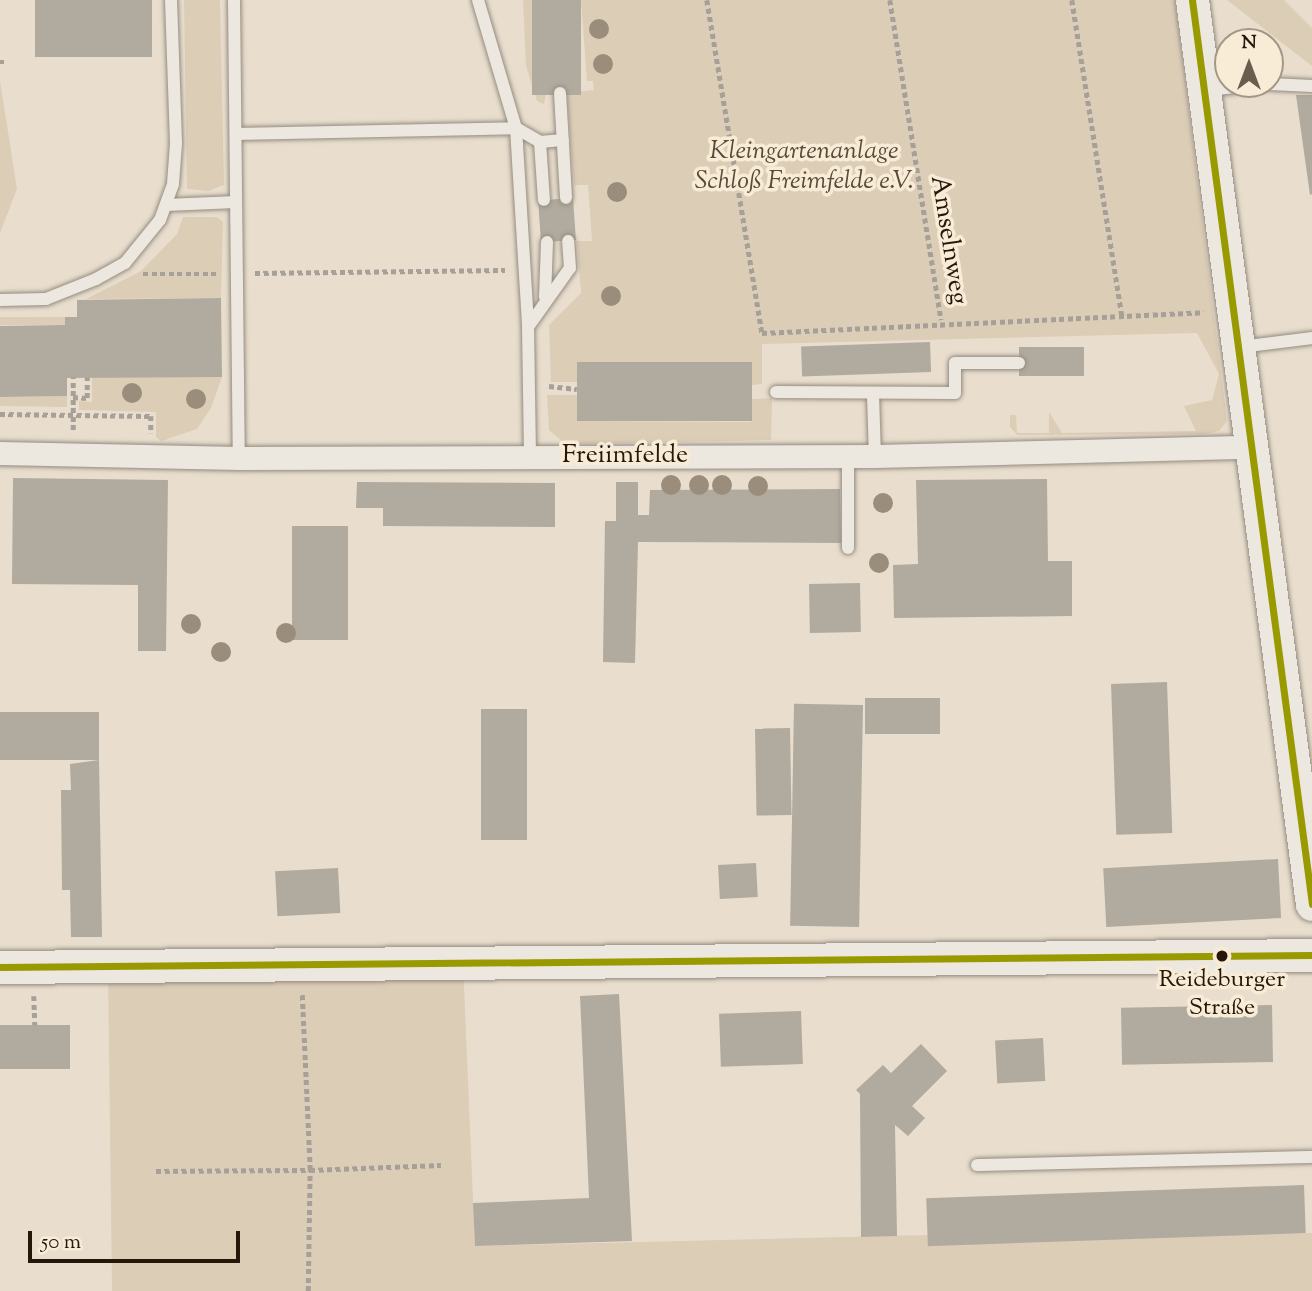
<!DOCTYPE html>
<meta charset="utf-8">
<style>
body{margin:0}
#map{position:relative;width:1312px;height:1291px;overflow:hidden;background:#e9decd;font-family:"Sorts Mill Goudy",serif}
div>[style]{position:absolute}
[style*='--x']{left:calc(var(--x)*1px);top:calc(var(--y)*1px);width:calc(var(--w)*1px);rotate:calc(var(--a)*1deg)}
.green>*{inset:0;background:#dccdb6;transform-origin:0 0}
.building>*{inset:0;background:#b1aa9e;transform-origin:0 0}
.path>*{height:4.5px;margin-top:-2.25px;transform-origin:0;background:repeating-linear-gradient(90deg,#a6a098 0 5px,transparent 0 8.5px)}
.roads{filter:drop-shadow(0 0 2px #948c81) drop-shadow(0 0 2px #948c81)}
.lane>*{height:12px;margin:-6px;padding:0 6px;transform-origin:6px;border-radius:6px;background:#ece7df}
.street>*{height:23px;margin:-11.5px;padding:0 11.5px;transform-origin:11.5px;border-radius:11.5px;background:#ece7df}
.secondary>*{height:33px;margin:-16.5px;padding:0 16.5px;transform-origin:16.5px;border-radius:16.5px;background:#ece7df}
.bus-1>*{height:7px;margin:-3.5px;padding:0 3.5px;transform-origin:3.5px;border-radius:3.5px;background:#990}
.trees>*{width:20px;height:20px;margin:-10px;border-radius:50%;background:#9a8d7c}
.dots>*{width:19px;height:19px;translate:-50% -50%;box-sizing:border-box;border:4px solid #f8ecd7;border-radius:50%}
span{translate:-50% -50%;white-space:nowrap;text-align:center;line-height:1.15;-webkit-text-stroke:7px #f8ecd7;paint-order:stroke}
.bus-label{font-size:24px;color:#25180b}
.park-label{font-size:26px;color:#594a39;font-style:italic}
.street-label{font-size:26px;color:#25180b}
.north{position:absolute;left:1214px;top:28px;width:70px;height:70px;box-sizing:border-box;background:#f8ecd7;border:2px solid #a49785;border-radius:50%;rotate:0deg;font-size:19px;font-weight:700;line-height:28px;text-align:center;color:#25180b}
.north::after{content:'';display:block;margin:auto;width:24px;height:32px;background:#6a5d4f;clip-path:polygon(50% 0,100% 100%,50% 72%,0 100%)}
.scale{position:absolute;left:28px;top:1231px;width:212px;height:32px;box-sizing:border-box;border:4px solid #25180b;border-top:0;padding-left:9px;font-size:21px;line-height:24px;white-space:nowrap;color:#25180b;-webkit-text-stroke:5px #f8ecd7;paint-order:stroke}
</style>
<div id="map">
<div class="green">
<div style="clip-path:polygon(184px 0,220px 0,224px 185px,209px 191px,187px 189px)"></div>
<div style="clip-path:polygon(523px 0,532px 0,539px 94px,546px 94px,544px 104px,537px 101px,526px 66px)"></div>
<div style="clip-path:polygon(581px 0,1175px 0,1227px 421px,1219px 431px,1204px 434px,1017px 435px,1010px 427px,1010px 415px,1016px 415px,1017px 433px,1049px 433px,1049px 412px,1062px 433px,1196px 431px,1184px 406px,1212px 400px,1219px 374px,1197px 333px,762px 344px,762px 384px,752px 385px,752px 363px,578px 362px,577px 382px,551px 382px,549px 325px,581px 293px,577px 241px,592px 241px,588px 185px,574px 185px,567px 93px,594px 90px,593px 81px,587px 81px)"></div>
<div style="clip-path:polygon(1227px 0,1284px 0,1312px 28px,1312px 66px)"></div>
<div style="clip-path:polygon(0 81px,17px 189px,0 233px)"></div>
<div style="clip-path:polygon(183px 217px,217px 217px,223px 222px,221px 298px,86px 299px,141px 271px,177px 234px)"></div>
<div style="left:65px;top:317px;width:8px;height:65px;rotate:90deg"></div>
<div style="clip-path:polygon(92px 377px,222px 377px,211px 408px,197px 429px,161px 441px,156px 437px,156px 412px,79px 410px,79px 401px,92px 402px)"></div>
<div style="clip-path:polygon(547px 395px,577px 395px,577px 421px,751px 422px,752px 399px,772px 398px,771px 440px,565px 444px,549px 430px)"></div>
<div style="clip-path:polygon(67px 396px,67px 407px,0 406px,0 397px)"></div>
<div style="clip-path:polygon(463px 962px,475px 1246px,928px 1235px,1312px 1233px,1312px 1291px,112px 1291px,108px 966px)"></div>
</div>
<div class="building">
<div style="left:35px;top:0;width:117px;height:57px"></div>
<div style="left:532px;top:0;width:49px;height:95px"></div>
<div style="clip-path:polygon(1296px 95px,1312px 95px,1312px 194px,1310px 195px)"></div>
<div style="left:573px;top:198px;width:42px;height:35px;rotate:86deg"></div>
<div style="clip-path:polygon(221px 298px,222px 377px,67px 378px,67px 396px,0 397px,0 326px,65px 325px,65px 317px,77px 317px,77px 300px)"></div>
<div style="left:930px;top:342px;width:30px;height:129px;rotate:88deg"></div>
<div style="left:1084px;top:347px;width:29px;height:65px;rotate:90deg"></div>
<div style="left:577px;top:362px;width:175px;height:59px"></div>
<div style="clip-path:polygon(13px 478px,168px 480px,166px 651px,138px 651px,138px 585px,12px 584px)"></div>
<div style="clip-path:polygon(1047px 479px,1048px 561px,1072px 561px,1072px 616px,894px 618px,893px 565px,918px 564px,916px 480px)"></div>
<div style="clip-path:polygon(357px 482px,555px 483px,555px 527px,383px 526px,383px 508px,356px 508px)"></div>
<div style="clip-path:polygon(616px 482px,638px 482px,638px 515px,649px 515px,650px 490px,840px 489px,841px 543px,638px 542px,635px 663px,603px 662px,605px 521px,616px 521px)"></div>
<div style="left:348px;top:526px;width:114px;height:56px;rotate:90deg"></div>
<div style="left:860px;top:583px;width:49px;height:51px;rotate:89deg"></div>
<div style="left:1167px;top:682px;width:151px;height:56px;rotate:88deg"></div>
<div style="left:865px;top:698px;width:75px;height:36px"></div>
<div style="left:863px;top:705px;width:222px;height:69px;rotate:91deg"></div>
<div style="left:481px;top:709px;width:46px;height:131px"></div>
<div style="left:99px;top:712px;width:48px;height:99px;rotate:90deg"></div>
<div style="left:790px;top:728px;width:87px;height:35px;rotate:89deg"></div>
<div style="clip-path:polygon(99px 760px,102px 937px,71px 937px,70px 890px,62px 890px,61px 790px,71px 790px,70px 764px)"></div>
<div style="left:1278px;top:859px;width:59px;height:175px;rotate:87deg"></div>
<div style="left:756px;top:863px;width:34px;height:38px;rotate:87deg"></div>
<div style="left:338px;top:868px;width:45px;height:63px;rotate:87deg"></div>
<div style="clip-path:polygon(619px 994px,632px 1241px,475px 1246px,473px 1203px,589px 1198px,580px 996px)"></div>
<div style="left:1272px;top:1005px;width:57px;height:151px;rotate:89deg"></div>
<div style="left:801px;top:1011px;width:53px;height:82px;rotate:88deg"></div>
<div style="left:70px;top:1025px;width:44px;height:70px;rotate:90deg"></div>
<div style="left:1043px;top:1038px;width:43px;height:48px;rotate:87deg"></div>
<div style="clip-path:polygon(921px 1044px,947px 1071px,912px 1106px,925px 1118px,908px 1136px,895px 1125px,897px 1236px,861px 1237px,860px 1094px,856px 1090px,883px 1065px,891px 1073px)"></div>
<div style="left:1304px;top:1185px;width:48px;height:378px;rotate:88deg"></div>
</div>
<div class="path">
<div style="--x:707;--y:0;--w:338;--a:80.6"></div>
<div style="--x:762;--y:333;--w:442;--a:-2.7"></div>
<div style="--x:890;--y:0;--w:324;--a:80.9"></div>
<div style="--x:1072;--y:0;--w:320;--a:81"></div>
<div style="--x:0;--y:62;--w:4;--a:0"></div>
<div style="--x:255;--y:273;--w:250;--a:-0.7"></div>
<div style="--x:143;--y:274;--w:75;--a:0"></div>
<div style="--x:549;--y:386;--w:28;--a:6"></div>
<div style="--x:73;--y:397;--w:14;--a:4"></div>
<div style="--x:87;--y:398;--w:21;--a:-90"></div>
<div style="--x:0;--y:414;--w:151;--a:0.8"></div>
<div style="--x:151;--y:416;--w:17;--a:90"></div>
<div style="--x:73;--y:430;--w:53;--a:-90"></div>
<div style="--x:34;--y:996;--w:29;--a:88"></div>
<div style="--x:156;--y:1171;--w:154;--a:-0.4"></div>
<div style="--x:310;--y:1170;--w:176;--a:-92.6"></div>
<div style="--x:308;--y:1291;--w:121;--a:-89.1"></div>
<div style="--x:310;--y:1170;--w:131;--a:-2.2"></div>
</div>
<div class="roads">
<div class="lane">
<div style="--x:234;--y:0;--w:458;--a:89.4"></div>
<div style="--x:478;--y:0;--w:134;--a:73.5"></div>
<div style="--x:516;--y:128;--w:199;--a:86.5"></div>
<div style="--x:528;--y:327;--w:130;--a:89.1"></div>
<div style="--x:1270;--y:84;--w:42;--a:2.7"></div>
<div style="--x:1207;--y:90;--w:57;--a:-6"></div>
<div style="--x:560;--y:93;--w:105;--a:86.7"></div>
<div style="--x:236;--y:134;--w:280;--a:-1.2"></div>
<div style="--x:516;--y:128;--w:28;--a:30"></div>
<div style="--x:540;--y:142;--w:23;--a:-5"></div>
<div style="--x:540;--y:142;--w:58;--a:86.1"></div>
<div style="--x:166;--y:205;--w:70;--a:-2.5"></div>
<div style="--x:545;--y:297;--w:55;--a:-87.9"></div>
<div style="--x:0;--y:300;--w:46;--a:-1.2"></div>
<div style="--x:46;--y:299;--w:54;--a:-21.8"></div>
<div style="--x:96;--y:279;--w:33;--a:-29"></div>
<div style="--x:125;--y:263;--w:55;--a:-50.9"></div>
<div style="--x:160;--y:220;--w:38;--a:-70"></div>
<div style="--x:173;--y:184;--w:41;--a:-85.8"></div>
<div style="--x:176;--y:143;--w:143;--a:-92"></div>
<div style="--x:528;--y:327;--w:72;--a:-54.6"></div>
<div style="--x:570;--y:268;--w:27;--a:-94"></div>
<div style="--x:1240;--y:347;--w:73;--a:-7.1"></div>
<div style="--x:776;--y:392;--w:179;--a:0.3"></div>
<div style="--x:955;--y:393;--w:30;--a:-90"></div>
<div style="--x:955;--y:363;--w:64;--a:0"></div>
<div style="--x:873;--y:394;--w:62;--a:88.2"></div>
<div style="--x:848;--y:548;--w:93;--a:-90"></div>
<div style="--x:977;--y:1165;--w:335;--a:-1.4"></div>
</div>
<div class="street">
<div style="--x:0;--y:453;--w:239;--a:1.2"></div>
<div style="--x:239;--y:458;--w:636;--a:-0.18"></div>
<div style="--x:875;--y:456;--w:374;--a:-1.4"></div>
</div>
<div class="secondary">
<div style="--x:1192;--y:0;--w:912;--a:82.44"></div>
<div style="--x:0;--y:967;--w:1312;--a:-0.52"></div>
</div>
</div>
<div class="bus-1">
<div style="--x:1192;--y:0;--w:912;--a:82.44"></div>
<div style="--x:0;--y:967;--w:1312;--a:-0.52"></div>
</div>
<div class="trees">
<div style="left:599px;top:29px"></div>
<div style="left:603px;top:64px"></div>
<div style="left:617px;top:192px"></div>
<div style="left:611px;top:296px"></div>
<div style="left:132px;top:393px"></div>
<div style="left:196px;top:399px"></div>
<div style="left:671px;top:485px"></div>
<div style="left:699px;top:485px"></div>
<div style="left:722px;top:485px"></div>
<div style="left:758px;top:486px"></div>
<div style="left:883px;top:503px"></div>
<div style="left:879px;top:563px"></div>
<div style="left:191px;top:624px"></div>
<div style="left:286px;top:633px"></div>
<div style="left:221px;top:652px"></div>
</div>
<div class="dots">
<div style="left:1222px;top:956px;background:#25180b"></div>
</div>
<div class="bus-label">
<span style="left:1222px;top:995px">Reideburger<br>Straße</span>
</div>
<div class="park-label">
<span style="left:804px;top:167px">Kleingartenanlage<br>Schloß Freimfelde e.V.</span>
</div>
<div class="street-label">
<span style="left:948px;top:240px;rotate:81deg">Amselnweg</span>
<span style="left:625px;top:456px">Freiimfelde</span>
</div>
<div class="north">N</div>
<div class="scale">50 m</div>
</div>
